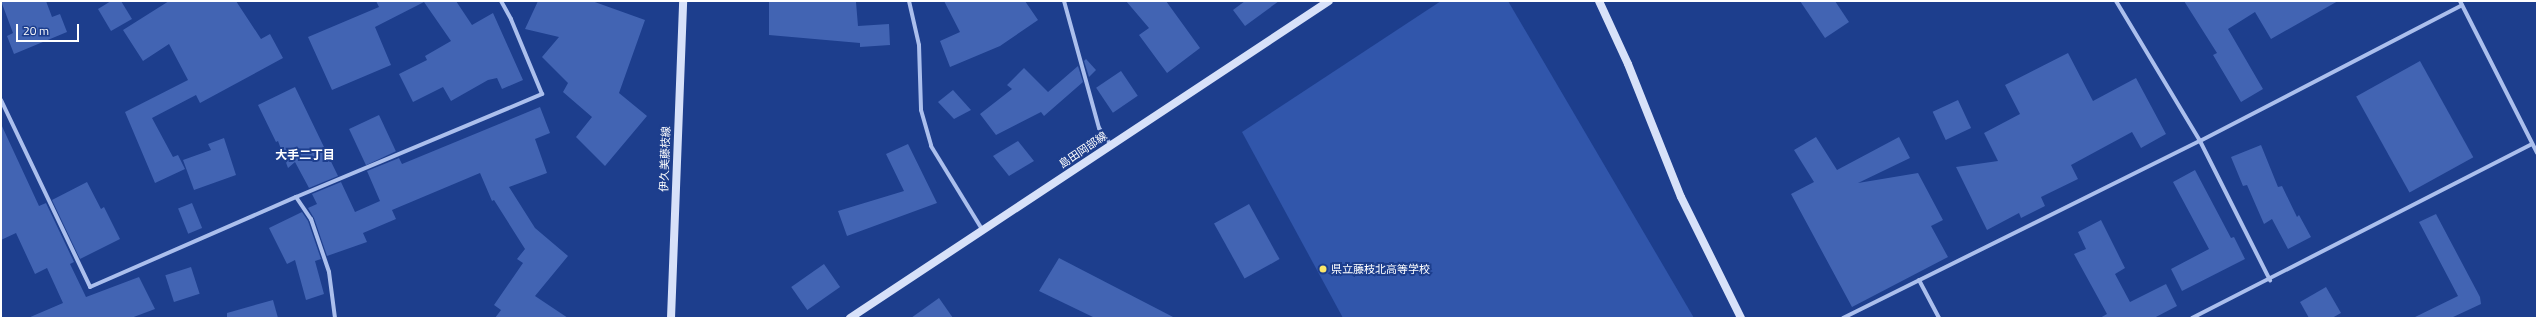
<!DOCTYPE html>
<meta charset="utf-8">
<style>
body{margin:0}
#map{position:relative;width:2538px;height:319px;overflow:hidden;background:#1d3e8d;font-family:"Titillium Web","Noto Sans JP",sans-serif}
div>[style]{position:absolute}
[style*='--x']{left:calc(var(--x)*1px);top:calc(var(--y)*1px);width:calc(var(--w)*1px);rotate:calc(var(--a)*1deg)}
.green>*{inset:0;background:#3156ab}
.building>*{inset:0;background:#4264b3;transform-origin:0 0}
.street>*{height:4px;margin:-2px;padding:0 2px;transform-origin:2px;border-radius:2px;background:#abbfed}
.secondary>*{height:8px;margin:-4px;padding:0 4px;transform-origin:4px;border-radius:4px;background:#d7e1f9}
.dots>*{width:11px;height:11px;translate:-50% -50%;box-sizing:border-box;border:2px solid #1d3e8d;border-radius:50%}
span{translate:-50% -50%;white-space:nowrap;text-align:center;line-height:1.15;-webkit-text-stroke:4px #1d3e8d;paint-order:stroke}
.street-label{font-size:11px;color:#fff}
.poi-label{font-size:11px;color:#fff}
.left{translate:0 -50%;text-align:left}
.neighbourhood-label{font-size:12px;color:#fff;font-weight:700}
.frame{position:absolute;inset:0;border:2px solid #fff;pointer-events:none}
.scale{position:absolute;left:16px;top:24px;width:63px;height:18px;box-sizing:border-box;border:2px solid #fff;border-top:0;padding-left:5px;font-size:12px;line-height:14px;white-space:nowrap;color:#fff;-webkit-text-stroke:3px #1d3e8d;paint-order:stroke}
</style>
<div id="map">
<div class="green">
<div style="clip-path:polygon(1441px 1px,1508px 1px,1694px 318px,1343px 318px,1242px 132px)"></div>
</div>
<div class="building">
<div style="clip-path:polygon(1px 1px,46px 1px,52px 17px,60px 14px,67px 32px,14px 54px,7px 36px,13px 33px)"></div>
<div style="clip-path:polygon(111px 1px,121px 1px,132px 19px,111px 31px,98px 9px)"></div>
<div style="clip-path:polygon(169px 1px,236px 1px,261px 39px,270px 34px,283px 58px,200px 103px,196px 95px,152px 118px,173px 157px,178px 155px,185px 169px,155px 183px,125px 112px,188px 80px,169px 44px,143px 61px,123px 30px)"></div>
<div style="clip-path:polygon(376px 1px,456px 1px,472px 25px,493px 13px,523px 80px,502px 89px,497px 78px,488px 80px,451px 101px,443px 87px,413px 102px,399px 74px,427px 60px,425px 56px,451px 41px,424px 2px,375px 27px,391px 65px,332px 90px,308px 37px,379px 7px)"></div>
<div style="clip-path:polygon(538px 1px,592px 1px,645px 20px,619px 93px,647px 116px,605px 166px,576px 137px,592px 117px,563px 92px,568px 83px,542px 57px,559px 37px,525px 29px)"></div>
<div style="clip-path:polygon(769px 1px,856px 2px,858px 26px,889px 24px,890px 45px,860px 47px,860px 43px,769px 35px)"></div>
<div style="clip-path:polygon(944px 1px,1025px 1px,1038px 20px,1000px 46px,950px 67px,940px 41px,960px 32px)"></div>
<div style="clip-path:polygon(1126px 1px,1166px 1px,1200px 48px,1167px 73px,1139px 35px,1149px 28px)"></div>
<div style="clip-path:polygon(1245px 1px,1279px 1px,1245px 26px,1233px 10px)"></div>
<div style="clip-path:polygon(1800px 1px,1835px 1px,1849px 22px,1825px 38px)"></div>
<div style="clip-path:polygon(2184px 1px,2338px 1px,2271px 39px,2255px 12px,2228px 29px,2263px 89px,2241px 102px,2213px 55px,2217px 53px)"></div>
<div style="clip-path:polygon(2068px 53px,2093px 101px,2136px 78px,2166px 134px,2141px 148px,2132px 132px,2071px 165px,2078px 179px,2041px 197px,2045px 206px,2021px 218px,2019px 213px,1987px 230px,1956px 167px,1998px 161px,1984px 133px,2020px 114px,2005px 85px)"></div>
<div style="clip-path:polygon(1086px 59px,1096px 70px,1089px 77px,1084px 61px)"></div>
<div style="left:2420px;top:61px;width:110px;height:73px;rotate:61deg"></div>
<div style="clip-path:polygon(1078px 66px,1083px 82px,1044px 116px,1041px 112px,996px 135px,980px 114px,1012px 89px,1007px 85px,1024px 68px,1048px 92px)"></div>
<div style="left:1121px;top:71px;width:30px;height:30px;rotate:56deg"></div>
<div style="clip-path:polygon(295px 87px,338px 176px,309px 188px,295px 162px,288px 168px,278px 141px,276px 142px,258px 105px)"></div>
<div style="clip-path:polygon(953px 90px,971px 110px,954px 119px,938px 102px)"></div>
<div style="left:1958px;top:100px;width:31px;height:28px;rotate:65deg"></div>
<div style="clip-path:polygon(540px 107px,550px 133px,535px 139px,547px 173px,509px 187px,535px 228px,568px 256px,535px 296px,568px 318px,495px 318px,501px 310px,494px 305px,523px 263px,517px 259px,525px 249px,494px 200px,492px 201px,480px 173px,392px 210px,396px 219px,363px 233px,367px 242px,327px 256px,314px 218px,308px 208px,317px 204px,312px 194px,341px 182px,355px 212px,380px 201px,367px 171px,399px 158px,402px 164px)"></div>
<div style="left:379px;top:115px;width:40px;height:33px;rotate:65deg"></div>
<div style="clip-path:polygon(1px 124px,39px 206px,46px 203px,74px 262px,70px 264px,86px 297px,139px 277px,155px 309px,131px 318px,28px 318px,63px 303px,47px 268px,35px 274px,16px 233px,1px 240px)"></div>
<div style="clip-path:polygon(1816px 137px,1837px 170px,1899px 137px,1910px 158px,1858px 183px,1918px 173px,1943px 220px,1931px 226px,1948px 257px,1852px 307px,1791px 194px,1814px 182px,1794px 150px)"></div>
<div style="clip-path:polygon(224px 138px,236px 175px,194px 190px,183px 160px,211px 150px,208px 144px)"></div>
<div style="clip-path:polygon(1018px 141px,1034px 161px,1009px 176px,993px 156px)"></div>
<div style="clip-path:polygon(908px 144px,937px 203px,847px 236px,838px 211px,904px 191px,886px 154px)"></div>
<div style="clip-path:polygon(2261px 145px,2278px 187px,2282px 186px,2297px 217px,2299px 215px,2311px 237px,2288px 249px,2272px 219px,2264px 224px,2247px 185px,2243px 186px,2231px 157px)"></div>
<div style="clip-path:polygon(2195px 170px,2231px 238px,2234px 237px,2245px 259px,2182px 291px,2171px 269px,2209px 249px,2173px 182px)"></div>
<div style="clip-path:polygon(87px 182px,101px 209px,104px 207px,120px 239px,80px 259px,52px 200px)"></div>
<div style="left:192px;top:203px;width:27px;height:15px;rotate:68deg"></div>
<div style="left:1249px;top:204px;width:63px;height:40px;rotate:61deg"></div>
<div style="clip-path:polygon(302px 212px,308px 221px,321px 259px,315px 261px,324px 294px,306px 300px,295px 260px,287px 264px,269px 228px)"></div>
<div style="clip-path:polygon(2436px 214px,2480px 297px,2481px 304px,2451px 318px,2413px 318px,2458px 296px,2419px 222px)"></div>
<div style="clip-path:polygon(2101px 220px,2125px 268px,2115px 274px,2130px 302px,2166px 284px,2177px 306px,2154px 318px,2100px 318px,2107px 314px,2074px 254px,2086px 249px,2078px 232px)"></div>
<div style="clip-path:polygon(1059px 258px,1175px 318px,1095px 318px,1039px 291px)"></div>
<div style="left:824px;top:264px;width:28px;height:40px;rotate:55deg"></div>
<div style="left:191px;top:267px;width:28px;height:27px;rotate:72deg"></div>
<div style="clip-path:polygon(2326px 287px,2341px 313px,2332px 318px,2309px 318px,2300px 302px)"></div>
<div style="clip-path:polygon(939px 298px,953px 318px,911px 318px)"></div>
<div style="clip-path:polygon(273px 300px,278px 318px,227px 318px,227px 313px)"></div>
</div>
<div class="street">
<div style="--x:909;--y:1;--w:45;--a:77.2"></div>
<div style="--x:919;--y:45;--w:65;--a:88.2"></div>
<div style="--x:921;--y:110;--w:37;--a:74"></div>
<div style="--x:931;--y:146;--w:100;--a:58.5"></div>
<div style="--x:1064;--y:1;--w:132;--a:74.6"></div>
<div style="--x:1099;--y:128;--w:21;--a:55"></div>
<div style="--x:2116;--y:1;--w:163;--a:59"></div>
<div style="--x:2200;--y:141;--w:156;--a:63.3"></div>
<div style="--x:2460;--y:1;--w:170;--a:63.1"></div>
<div style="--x:1;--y:100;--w:207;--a:64.5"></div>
<div style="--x:90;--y:287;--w:225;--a:-23.6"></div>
<div style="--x:296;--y:197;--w:27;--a:56"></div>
<div style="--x:311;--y:219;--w:56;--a:71.2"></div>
<div style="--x:329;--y:272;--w:46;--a:82.6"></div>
<div style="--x:296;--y:197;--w:267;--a:-22.7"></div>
<div style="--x:542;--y:94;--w:81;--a:-112.5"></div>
<div style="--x:511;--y:19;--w:21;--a:-119"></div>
<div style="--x:1919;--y:280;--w:43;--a:62.2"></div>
<div style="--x:1843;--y:318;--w:398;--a:-26.4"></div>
<div style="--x:2200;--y:141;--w:295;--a:-27.4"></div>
<div style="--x:2192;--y:318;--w:382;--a:-27.1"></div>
</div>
<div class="secondary">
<div style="--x:1599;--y:1;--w:69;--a:65.3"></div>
<div style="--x:1628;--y:64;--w:143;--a:68.3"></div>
<div style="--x:1681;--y:197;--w:135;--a:63.6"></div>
<div style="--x:671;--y:318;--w:317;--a:-87.8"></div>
<div style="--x:850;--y:318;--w:574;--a:-33.5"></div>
</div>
<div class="dots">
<div style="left:1323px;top:269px;background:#fce76a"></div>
</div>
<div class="street-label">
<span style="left:1083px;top:150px;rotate:-34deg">島田岡部線</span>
<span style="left:665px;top:159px;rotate:-88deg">伊久美藤枝線</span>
</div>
<div class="poi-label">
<span class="left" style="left:1331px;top:269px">県立藤枝北高等学校</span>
</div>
<div class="neighbourhood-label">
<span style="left:305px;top:155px">大手二丁目</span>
</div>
<div class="frame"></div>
<div class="scale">20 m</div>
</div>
